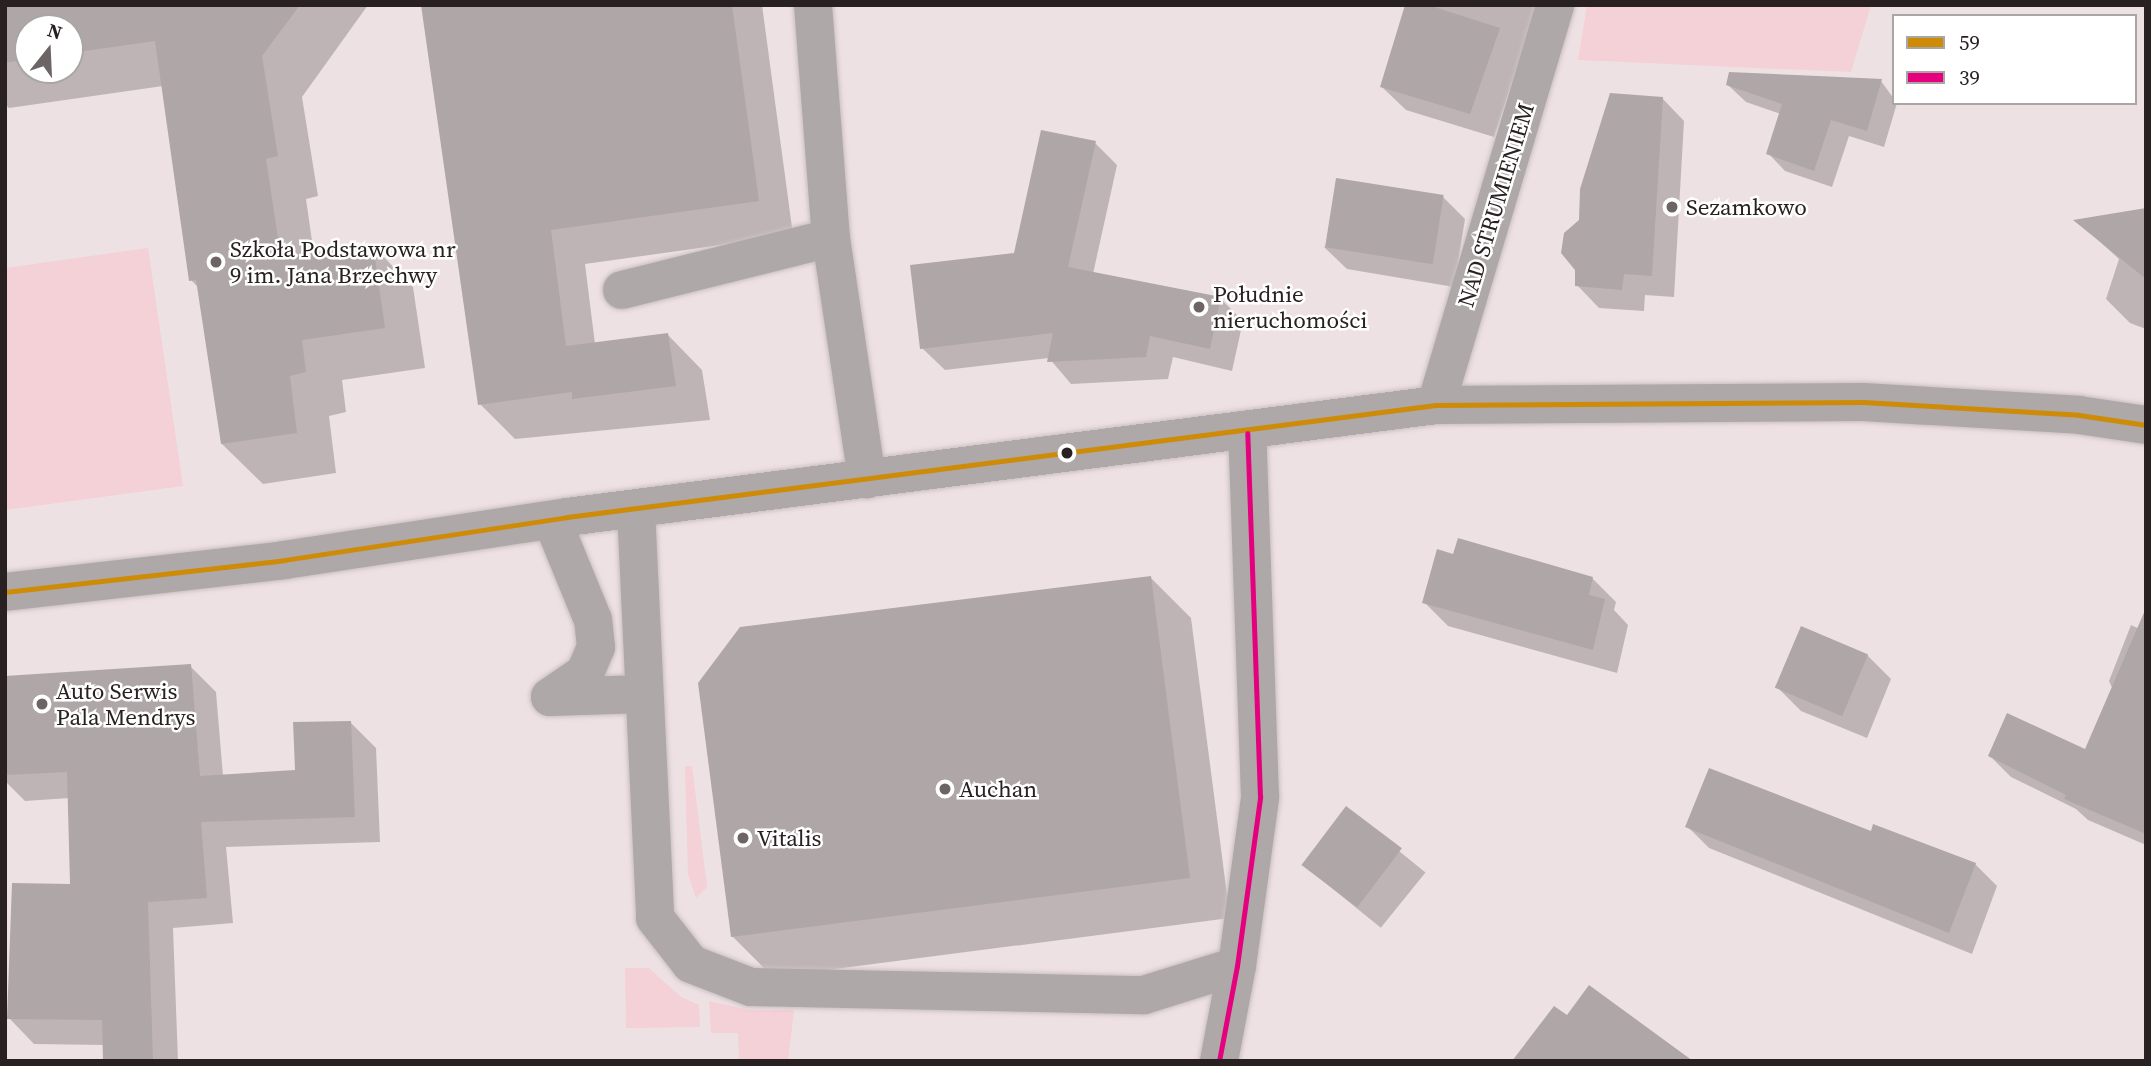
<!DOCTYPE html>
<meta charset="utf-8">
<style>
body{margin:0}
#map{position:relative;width:2151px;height:1066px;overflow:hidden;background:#eee1e4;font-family:"Source Serif 4",serif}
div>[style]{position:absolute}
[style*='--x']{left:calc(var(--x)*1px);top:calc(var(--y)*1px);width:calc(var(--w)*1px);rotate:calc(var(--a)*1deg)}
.green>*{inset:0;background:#f4d0d7}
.shadow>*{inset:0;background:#0003;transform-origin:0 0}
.building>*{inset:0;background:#afa6a8;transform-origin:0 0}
.roads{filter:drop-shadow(0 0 2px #cabfc2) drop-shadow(0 0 2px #cabfc2)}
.minor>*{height:38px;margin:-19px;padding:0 19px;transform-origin:19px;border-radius:19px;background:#aea8a9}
.bus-1>*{height:5px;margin:-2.5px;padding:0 2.5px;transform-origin:2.5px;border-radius:2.5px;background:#ce8b07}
.bus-2>*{height:5px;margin:-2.5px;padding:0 2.5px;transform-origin:2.5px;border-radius:2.5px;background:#e5007d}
.dots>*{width:19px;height:19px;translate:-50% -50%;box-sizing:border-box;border:4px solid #fff;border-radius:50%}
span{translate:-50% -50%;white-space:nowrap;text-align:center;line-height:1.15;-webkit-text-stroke:5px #fff;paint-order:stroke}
.street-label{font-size:23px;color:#282021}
.poi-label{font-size:23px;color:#282021}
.left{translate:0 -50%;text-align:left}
.frame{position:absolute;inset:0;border:7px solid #282021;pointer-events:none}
.legend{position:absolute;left:1892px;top:14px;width:245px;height:91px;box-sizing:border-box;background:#fff;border:2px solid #a9a6a6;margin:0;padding:9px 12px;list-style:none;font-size:21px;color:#282021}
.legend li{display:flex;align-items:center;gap:14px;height:35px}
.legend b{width:35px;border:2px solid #a9a6a6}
.north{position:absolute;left:14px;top:14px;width:70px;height:70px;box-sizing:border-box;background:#fff;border:2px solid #a9a6a6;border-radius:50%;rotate:18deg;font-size:19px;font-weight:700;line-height:28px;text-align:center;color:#282021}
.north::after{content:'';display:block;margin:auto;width:24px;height:32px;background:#6d6465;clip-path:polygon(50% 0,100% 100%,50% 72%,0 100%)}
</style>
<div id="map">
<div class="green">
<div style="clip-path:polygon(1587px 5px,1871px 5px,1851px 72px,1578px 60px)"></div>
<div style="clip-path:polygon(148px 248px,183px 486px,5px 510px,5px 268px)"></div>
<div style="clip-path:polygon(685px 766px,692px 766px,707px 887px,696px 898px,688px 874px)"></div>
<div style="clip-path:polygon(625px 968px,649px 968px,681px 997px,699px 1005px,700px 1027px,626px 1028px)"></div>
<div style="clip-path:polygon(709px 1001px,749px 1010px,794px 1010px,788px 1061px,739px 1061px,738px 1033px,711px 1033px)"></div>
</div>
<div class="shadow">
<div style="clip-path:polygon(evenodd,5px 5px,368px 5px,302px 97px,318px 196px,306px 199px,314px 255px,373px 246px,413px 287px,425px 368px,342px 380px,346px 412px,329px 416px,336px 473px,263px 484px,222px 444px,199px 288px,191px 280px,163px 86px,9px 108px,5px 104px,5px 5px,28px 28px,70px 28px,70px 70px,28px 70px,28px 28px)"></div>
<div style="clip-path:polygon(423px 5px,762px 5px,793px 235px,585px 264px,595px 344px,668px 335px,702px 370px,710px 420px,515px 439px,480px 404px)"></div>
<div style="clip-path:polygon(1430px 5px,1537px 5px,1494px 137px,1406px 110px,1382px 87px)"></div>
<div style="clip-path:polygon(1881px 81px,1897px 103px,1884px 147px,1849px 136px,1832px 187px,1785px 171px,1768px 153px,1781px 114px,1746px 102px,1728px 85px)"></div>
<div style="clip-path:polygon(1662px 98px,1684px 121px,1674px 297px,1645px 295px,1644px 311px,1599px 308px,1577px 285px,1581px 221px)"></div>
<div style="clip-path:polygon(1095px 143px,1117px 165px,1093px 274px,1220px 298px,1243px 321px,1232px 371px,1173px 357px,1168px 379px,1071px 384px,1049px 358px,945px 370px,922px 348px,1016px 255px)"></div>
<div style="clip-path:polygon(1443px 197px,1465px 219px,1454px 287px,1347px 269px,1324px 247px)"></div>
<div style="clip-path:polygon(2146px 216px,2146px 329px,2130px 323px,2106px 299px,2119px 259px,2077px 221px)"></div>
<div style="clip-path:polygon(1454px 557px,1592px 578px,1616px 602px,1614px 610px,1628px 625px,1617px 673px,1448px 626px,1424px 602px)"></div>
<div style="clip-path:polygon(1151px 578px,1191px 618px,1230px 918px,773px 977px,732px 936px)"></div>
<div style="clip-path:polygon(2131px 625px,2146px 632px,2146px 845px,2088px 820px,2076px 809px,2011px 777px,1990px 756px,2086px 752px,2113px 690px,2109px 681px)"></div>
<div style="clip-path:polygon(1867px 655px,1891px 679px,1867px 738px,1801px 711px,1777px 687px)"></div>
<div style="clip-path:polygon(190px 666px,216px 692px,223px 776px,297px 772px,350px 722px,376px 748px,380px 842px,226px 847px,233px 923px,173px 928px,178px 1061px,105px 1061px,104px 1045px,34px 1044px,9px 1018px,72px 885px,70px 798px,25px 801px,5px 781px,5px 678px)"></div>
<div style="left:1347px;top:809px;width:101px;height:71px;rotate:39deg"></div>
<div style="clip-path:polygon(1687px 826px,1872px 833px,1975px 864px,1997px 886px,1972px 954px,1709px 848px)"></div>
</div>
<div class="building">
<div style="clip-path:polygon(5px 5px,300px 5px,262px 56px,278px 156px,266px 159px,281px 258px,373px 244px,385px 328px,302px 340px,306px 372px,290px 376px,297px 433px,221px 444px,196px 280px,189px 281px,155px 41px,70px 53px,70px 28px,28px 28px,28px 59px,5px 63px)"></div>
<div style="clip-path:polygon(421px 5px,732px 5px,759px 201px,551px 230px,566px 346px,668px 333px,676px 386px,572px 399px,572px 392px,478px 405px)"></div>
<div style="clip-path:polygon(1405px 5px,1428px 5px,1500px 28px,1470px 114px,1380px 87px)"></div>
<div style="clip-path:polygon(1729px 72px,1818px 76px,1882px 79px,1867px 131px,1831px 120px,1814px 171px,1766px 154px,1782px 104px,1726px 85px)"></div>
<div style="clip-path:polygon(1610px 93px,1663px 97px,1652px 276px,1624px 274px,1622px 290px,1575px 286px,1575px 270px,1561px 253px,1564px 233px,1579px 220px,1580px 189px)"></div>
<div style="clip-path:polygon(1041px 130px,1096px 141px,1068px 267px,1221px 297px,1210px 349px,1150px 336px,1146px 357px,1047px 362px,1053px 333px,920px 349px,910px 265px,1014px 253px)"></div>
<div style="left:1336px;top:178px;width:109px;height:70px;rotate:9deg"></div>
<div style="clip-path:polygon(2146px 208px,2146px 279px,2073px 220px)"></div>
<div style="clip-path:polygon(1458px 538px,1593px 577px,1589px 595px,1605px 599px,1593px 650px,1422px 603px,1437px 549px,1453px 554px)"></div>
<div style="clip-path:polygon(1151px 576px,1190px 878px,731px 937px,698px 683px,740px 627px)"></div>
<div style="clip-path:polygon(2146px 608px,2146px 834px,2064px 799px,2066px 795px,1988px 756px,2007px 713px,2085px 749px)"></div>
<div style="left:1801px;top:626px;width:73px;height:67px;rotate:23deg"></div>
<div style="clip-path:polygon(191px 664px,200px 776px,295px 770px,293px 722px,351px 721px,355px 817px,201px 822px,207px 898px,148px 902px,153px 1061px,103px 1061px,102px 1020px,7px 1019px,12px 883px,70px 884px,67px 772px,5px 775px,5px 676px)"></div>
<div style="clip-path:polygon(1709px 768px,1871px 831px,1873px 824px,1976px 863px,1949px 933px,1685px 827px)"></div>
<div style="left:1346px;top:806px;width:70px;height:74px;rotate:37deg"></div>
<div style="clip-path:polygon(1589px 985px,1693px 1061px,1512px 1061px,1554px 1006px,1567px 1015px)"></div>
</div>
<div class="roads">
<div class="minor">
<div style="--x:813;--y:5;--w:234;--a:85.6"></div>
<div style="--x:831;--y:238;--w:244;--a:81.5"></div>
<div style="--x:622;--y:290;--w:215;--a:-14"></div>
<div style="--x:1436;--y:405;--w:417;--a:-73.4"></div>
<div style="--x:636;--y:509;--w:409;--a:87.3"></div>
<div style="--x:655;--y:918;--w:58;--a:52"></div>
<div style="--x:691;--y:964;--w:64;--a:21"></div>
<div style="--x:751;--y:987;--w:393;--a:1.2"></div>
<div style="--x:1144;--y:995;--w:97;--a:-17.3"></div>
<div style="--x:5;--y:592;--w:281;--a:-6.5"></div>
<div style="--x:284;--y:560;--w:286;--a:-8.6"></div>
<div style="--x:567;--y:517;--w:876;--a:-7.34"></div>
<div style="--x:1436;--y:405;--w:427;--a:-0.4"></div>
<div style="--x:1863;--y:402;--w:216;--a:3.4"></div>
<div style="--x:2079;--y:415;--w:68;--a:8.5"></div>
<div style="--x:550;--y:697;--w:42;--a:-34.4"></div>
<div style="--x:585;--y:673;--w:28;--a:-67"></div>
<div style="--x:596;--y:647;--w:27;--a:-96"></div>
<div style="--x:593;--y:620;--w:108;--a:-112.3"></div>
<div style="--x:550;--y:697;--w:94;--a:-1.8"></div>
<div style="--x:1219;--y:1061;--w:97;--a:-79.3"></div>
<div style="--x:1237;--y:966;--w:171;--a:-82.2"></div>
<div style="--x:1260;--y:797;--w:364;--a:-92"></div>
</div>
</div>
<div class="bus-1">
<div style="--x:5;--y:592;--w:281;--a:-6.5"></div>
<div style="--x:284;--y:560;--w:286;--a:-8.6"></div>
<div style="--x:567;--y:517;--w:876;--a:-7.34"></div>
<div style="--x:1436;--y:405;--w:427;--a:-0.4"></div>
<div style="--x:1863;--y:402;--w:216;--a:3.4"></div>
<div style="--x:2079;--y:415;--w:68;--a:8.5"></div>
</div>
<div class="bus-2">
<div style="--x:1219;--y:1061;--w:97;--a:-79.3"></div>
<div style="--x:1237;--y:966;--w:171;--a:-82.2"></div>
<div style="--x:1260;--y:797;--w:364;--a:-92"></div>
</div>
<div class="dots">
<div style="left:1672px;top:207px;background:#6d6465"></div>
<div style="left:216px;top:262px;background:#6d6465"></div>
<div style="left:1199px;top:307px;background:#6d6465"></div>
<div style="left:1067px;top:453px;background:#282021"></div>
<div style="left:42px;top:704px;background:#6d6465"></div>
<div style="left:945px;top:789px;background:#6d6465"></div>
<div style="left:743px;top:838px;background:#6d6465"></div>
</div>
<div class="street-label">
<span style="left:1496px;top:205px;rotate:-73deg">NAD STRUMIENIEM</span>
</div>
<div class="poi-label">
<span class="left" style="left:1686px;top:207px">Sezamkowo</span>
<span class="left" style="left:230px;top:262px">Szkoła Podstawowa nr<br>9 im. Jana Brzechwy</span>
<span class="left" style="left:1213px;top:307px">Południe<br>nieruchomości</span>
<span class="left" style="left:56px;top:704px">Auto Serwis<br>Pala Mendrys</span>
<span class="left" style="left:959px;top:789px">Auchan</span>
<span class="left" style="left:757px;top:838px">Vitalis</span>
</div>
<div class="frame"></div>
<ul class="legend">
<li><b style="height:9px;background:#ce8b07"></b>59</li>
<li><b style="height:9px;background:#e5007d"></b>39</li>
</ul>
<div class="north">N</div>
</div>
